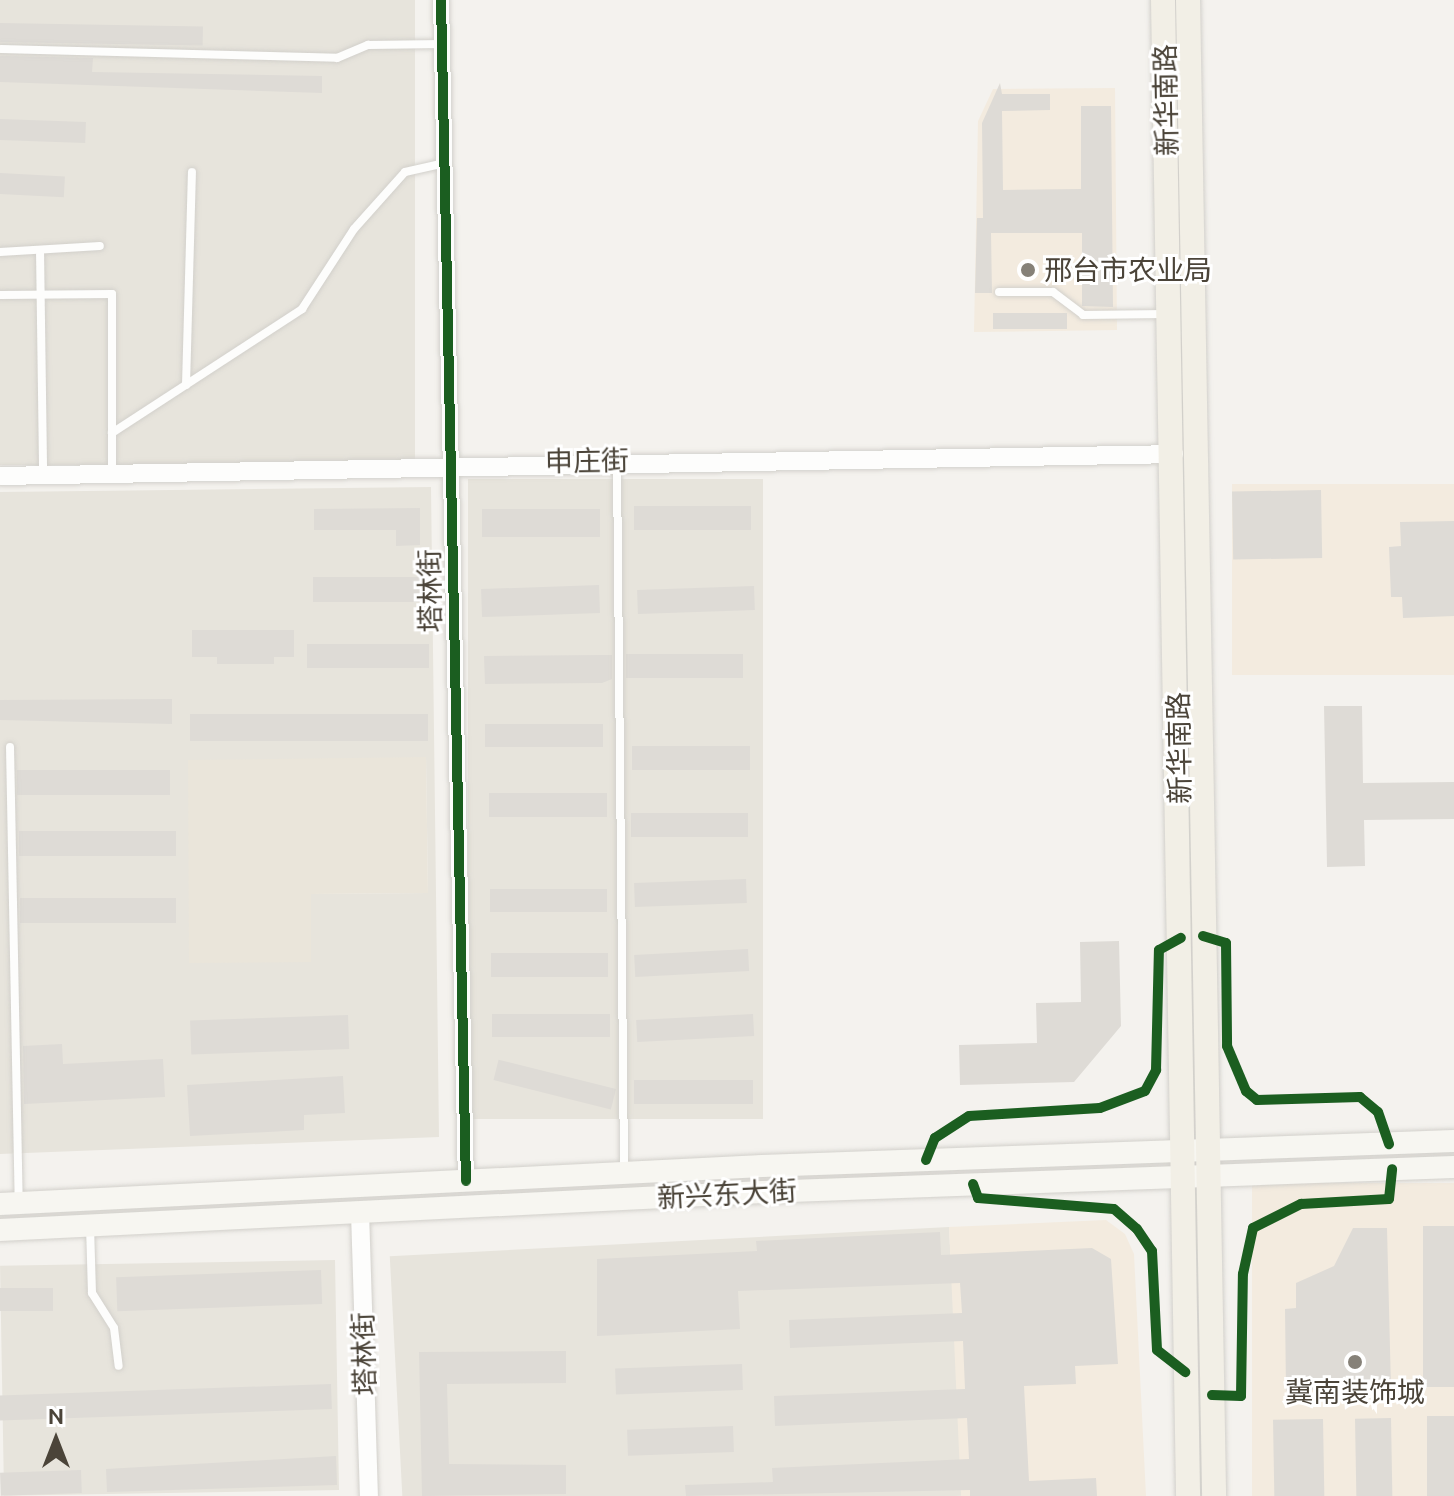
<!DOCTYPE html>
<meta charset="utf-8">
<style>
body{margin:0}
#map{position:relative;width:1454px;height:1496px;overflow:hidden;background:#f4f2ee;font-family:Ubuntu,"Noto Sans SC",sans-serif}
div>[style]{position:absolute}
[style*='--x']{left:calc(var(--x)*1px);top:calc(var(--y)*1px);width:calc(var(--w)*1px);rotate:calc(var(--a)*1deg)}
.residential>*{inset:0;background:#e7e4dc;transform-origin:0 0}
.commercial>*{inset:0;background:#f3ebdf;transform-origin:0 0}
.education>*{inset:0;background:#eae5da}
.building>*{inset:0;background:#dedbd6;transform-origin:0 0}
.roads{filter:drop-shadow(0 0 2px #d2d0cb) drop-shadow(0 0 2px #d2d0cb)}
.service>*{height:8px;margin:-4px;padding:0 4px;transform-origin:4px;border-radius:4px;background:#fdfdfc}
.minor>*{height:16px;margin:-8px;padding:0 8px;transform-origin:8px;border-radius:8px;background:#fdfdfc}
.tertiary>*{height:18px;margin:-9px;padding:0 9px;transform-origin:9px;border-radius:9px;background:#fdfdfc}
.secondary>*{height:22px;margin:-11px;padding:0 11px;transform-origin:11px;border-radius:11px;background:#f7f6f1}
.primary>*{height:24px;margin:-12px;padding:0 12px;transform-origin:12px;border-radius:12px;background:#f2efe6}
.cycleway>*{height:10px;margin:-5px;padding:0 5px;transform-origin:5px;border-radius:5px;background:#1b5e20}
.dots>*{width:22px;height:22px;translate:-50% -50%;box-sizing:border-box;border:4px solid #fff;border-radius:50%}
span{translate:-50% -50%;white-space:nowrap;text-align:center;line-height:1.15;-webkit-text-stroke:6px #fff;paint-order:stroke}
.street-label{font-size:28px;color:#4b4439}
.poi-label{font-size:28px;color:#4b4439}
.left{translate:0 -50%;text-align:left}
.north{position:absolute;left:16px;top:1400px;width:80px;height:80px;-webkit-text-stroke:6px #fff;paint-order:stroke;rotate:0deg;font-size:22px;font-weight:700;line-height:32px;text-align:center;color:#4b4439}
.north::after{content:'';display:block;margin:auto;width:28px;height:36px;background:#4b4439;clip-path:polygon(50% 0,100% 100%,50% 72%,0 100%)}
</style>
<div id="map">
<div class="residential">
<div style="left:0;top:0;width:415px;height:465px"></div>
<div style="left:763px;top:479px;width:640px;height:295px;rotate:90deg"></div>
<div style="clip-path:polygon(evenodd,431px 487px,439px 1137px,0 1154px,0 492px,431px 487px,426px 757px,428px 893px,310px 894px,426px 757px)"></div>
<div style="left:949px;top:1227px;width:269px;height:560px;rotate:87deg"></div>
<div style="left:335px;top:1260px;width:230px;height:335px;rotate:89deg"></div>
</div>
<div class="commercial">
<div style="clip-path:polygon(1115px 88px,1117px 330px,974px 332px,978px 121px,993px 89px)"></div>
<div style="left:1454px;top:484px;width:191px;height:222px;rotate:90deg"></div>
<div style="left:1454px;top:1183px;width:313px;height:202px;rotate:90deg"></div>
<div style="clip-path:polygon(1106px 1220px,1125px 1234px,1134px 1254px,1146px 1496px,961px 1496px,949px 1227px)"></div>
</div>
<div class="education">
<div style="clip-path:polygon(426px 757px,428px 893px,311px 894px,311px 962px,189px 963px,188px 760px)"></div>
</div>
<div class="building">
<div style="left:0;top:23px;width:203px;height:19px;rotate:1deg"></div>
<div style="clip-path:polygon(0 56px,93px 58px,92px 72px,322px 76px,322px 93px,0 82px)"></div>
<div style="clip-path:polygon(1000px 83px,1002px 94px,1050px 94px,1050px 110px,1002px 111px,1003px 190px,1081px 189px,1081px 106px,1111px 106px,1113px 307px,1082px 306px,1082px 233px,991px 233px,992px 293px,975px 293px,977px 218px,983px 218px,982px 123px)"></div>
<div style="left:0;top:119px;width:86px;height:21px;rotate:2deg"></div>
<div style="left:0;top:173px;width:65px;height:21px;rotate:3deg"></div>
<div style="left:1067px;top:313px;width:16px;height:74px;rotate:90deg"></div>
<div style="left:1321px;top:490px;width:68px;height:89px;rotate:89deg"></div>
<div style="left:634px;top:506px;width:117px;height:24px"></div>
<div style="clip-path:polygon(420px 508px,420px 545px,396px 546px,396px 530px,314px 530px,314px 509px)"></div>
<div style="left:600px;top:509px;width:28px;height:118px;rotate:90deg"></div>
<div style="clip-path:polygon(1454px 521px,1454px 616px,1403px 618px,1402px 597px,1391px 597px,1389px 547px,1401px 546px,1400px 522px)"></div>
<div style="left:313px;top:577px;width:115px;height:25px"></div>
<div style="left:599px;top:585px;width:28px;height:118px;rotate:88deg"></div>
<div style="left:754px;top:586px;width:24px;height:117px;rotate:88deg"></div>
<div style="clip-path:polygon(192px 630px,294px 630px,294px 657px,274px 657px,274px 664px,217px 664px,217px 657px,192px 657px)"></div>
<div style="left:429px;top:644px;width:24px;height:122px;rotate:90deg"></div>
<div style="left:743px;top:654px;width:24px;height:117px;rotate:90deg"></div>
<div style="clip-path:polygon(602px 655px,612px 655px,612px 679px,602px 683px,485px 684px,484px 656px)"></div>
<div style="clip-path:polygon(172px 699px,172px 724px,0 720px,0 700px)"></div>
<div style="clip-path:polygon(1324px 706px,1362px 706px,1363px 783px,1454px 782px,1454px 819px,1364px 820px,1365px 866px,1327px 867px)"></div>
<div style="left:428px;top:714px;width:27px;height:238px;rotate:90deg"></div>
<div style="left:603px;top:724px;width:23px;height:118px;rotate:90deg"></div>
<div style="left:632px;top:746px;width:118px;height:24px"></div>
<div style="left:170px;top:770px;width:25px;height:153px;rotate:90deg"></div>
<div style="left:489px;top:793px;width:118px;height:24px"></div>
<div style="left:748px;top:813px;width:24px;height:117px;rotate:90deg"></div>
<div style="left:176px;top:831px;width:25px;height:157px;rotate:90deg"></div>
<div style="left:746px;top:879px;width:24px;height:112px;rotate:88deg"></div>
<div style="left:490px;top:889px;width:117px;height:23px"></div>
<div style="left:176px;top:898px;width:25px;height:156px;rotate:90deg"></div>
<div style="clip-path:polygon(1119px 941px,1121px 1026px,1074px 1082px,960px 1085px,959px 1045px,1037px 1043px,1036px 1003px,1081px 1002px,1080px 942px)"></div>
<div style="left:748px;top:949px;width:22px;height:114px;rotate:87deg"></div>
<div style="left:608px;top:953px;width:24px;height:117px;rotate:90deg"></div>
<div style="left:610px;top:1014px;width:23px;height:118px;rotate:90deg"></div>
<div style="left:753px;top:1014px;width:22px;height:117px;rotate:87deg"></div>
<div style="left:348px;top:1015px;width:34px;height:158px;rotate:88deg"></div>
<div style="clip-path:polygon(62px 1044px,63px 1064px,163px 1059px,165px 1097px,24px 1104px,23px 1046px)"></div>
<div style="clip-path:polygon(343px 1076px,345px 1113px,304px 1115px,304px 1130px,190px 1136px,187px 1085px)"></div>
<div style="left:753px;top:1080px;width:24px;height:119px;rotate:90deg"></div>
<div style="left:616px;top:1089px;width:21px;height:121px;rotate:104deg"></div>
<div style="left:1454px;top:1226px;width:161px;height:31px;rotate:90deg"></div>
<div style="clip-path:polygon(1353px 1228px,1387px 1228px,1391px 1388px,1286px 1391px,1285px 1309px,1296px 1308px,1296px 1283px,1334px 1266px)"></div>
<div style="clip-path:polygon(940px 1232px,941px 1255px,1092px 1248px,1111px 1259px,1118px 1364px,1075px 1366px,1076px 1384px,1024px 1386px,1029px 1481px,1096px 1478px,1097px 1496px,970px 1496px,970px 1490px,686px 1496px,685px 1485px,773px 1482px,772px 1468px,969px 1459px,967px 1418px,775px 1426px,774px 1396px,965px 1389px,963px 1341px,790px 1348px,789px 1320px,962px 1313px,960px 1283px,738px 1291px,740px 1329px,597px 1336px,597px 1259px,757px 1251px,756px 1241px)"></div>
<div style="left:321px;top:1270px;width:34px;height:205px;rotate:88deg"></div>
<div style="left:53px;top:1288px;width:23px;height:53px;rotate:90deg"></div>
<div style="clip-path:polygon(566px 1351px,566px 1383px,447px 1384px,449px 1464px,566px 1465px,566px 1494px,422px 1496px,419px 1352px)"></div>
<div style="left:742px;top:1364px;width:26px;height:127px;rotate:88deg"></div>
<div style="left:331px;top:1384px;width:25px;height:332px;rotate:88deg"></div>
<div style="left:1454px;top:1416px;width:80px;height:27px;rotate:90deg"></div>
<div style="left:1391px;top:1418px;width:78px;height:36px;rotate:89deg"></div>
<div style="left:1323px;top:1419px;width:77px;height:50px;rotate:89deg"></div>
<div style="left:733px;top:1426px;width:26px;height:106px;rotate:88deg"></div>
<div style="clip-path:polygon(336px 1456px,337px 1485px,107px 1492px,106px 1469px)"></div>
<div style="left:81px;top:1470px;width:23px;height:81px;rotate:88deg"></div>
</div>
<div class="roads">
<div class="service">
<div style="--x:1;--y:49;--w:336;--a:1.5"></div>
<div style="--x:337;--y:58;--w:34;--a:-23"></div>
<div style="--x:368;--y:45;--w:74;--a:-0.8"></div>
<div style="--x:40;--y:250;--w:225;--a:89.2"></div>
<div style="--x:0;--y:252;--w:100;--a:-3.4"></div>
<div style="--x:999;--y:292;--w:54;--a:0"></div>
<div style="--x:1053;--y:292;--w:38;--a:37"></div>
<div style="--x:1083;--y:315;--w:82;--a:-0.7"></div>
<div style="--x:0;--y:295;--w:112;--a:-0.5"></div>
<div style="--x:112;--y:294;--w:179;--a:90"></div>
<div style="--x:186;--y:385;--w:213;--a:-88.4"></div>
<div style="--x:112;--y:433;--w:227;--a:-33.1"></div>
<div style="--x:302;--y:309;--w:95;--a:-57"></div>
<div style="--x:354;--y:229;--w:76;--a:-48.2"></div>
<div style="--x:405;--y:172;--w:41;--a:-12.7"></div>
<div style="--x:617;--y:465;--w:706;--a:89.43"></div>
<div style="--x:10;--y:747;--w:455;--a:88.9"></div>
<div style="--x:90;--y:1226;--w:67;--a:88.3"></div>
<div style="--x:92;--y:1293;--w:41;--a:57.8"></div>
<div style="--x:114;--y:1328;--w:38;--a:83"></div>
</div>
<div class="minor">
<div style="--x:441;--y:0;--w:1181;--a:88.79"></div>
</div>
<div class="tertiary">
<div style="--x:0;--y:476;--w:1174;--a:-1.07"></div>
<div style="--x:360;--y:1212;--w:284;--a:88.2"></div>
</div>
<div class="secondary">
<div style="--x:0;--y:1204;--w:763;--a:-2.85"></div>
<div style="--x:762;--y:1166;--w:692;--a:-2.07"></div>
<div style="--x:0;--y:1230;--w:764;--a:-2.85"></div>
<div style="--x:763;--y:1192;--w:691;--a:-2.07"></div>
</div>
<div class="primary">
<div style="--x:1163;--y:0;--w:1496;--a:89.04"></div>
<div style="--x:1188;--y:0;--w:1496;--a:89"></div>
</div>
</div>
<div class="cycleway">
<div style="--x:441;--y:0;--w:1181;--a:88.79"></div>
<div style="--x:1203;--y:936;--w:24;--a:17"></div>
<div style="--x:1226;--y:943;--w:103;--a:89.4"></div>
<div style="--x:1227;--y:1046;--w:49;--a:67.1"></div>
<div style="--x:1246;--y:1091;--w:14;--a:39"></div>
<div style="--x:1257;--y:1100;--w:103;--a:-1.7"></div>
<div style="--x:1360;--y:1097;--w:23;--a:40"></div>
<div style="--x:1378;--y:1112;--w:34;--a:71"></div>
<div style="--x:926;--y:1160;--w:24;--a:-68"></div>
<div style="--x:935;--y:1138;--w:40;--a:-32.9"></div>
<div style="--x:969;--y:1116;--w:131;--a:-3.5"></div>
<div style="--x:1100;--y:1108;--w:48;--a:-20.7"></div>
<div style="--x:1145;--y:1091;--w:24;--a:-62"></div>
<div style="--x:1156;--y:1070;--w:120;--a:-88.6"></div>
<div style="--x:1159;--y:950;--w:25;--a:-29"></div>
<div style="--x:973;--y:1184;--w:15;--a:70"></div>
<div style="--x:978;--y:1198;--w:136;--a:4.6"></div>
<div style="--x:1114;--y:1209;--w:30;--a:41"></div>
<div style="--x:1137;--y:1229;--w:27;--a:56"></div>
<div style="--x:1152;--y:1251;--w:99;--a:87.1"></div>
<div style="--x:1157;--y:1350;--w:36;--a:38"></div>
<div style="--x:1212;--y:1395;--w:29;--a:2"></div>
<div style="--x:1241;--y:1396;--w:122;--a:-89.1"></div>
<div style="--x:1243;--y:1274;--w:47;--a:-77.7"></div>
<div style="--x:1253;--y:1228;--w:54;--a:-26.6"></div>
<div style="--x:1301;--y:1204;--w:88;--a:-3.3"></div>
<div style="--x:1389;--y:1199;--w:30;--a:-84"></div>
</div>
<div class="dots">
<div style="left:1028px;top:270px;background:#868178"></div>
<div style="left:1355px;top:1362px;background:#868178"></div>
</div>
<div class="street-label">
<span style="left:1166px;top:100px;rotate:-91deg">新华南路</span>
<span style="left:587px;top:461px;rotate:-1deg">申庄街</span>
<span style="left:430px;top:591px;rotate:-91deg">塔林街</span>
<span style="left:1179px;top:748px;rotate:-91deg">新华南路</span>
<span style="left:727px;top:1194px;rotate:-3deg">新兴东大街</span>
<span style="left:364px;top:1354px;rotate:-92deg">塔林街</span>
</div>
<div class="poi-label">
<span class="left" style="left:1044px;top:270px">邢台市农业局</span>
<span style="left:1355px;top:1392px">冀南装饰城</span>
</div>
<div class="north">N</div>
</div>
